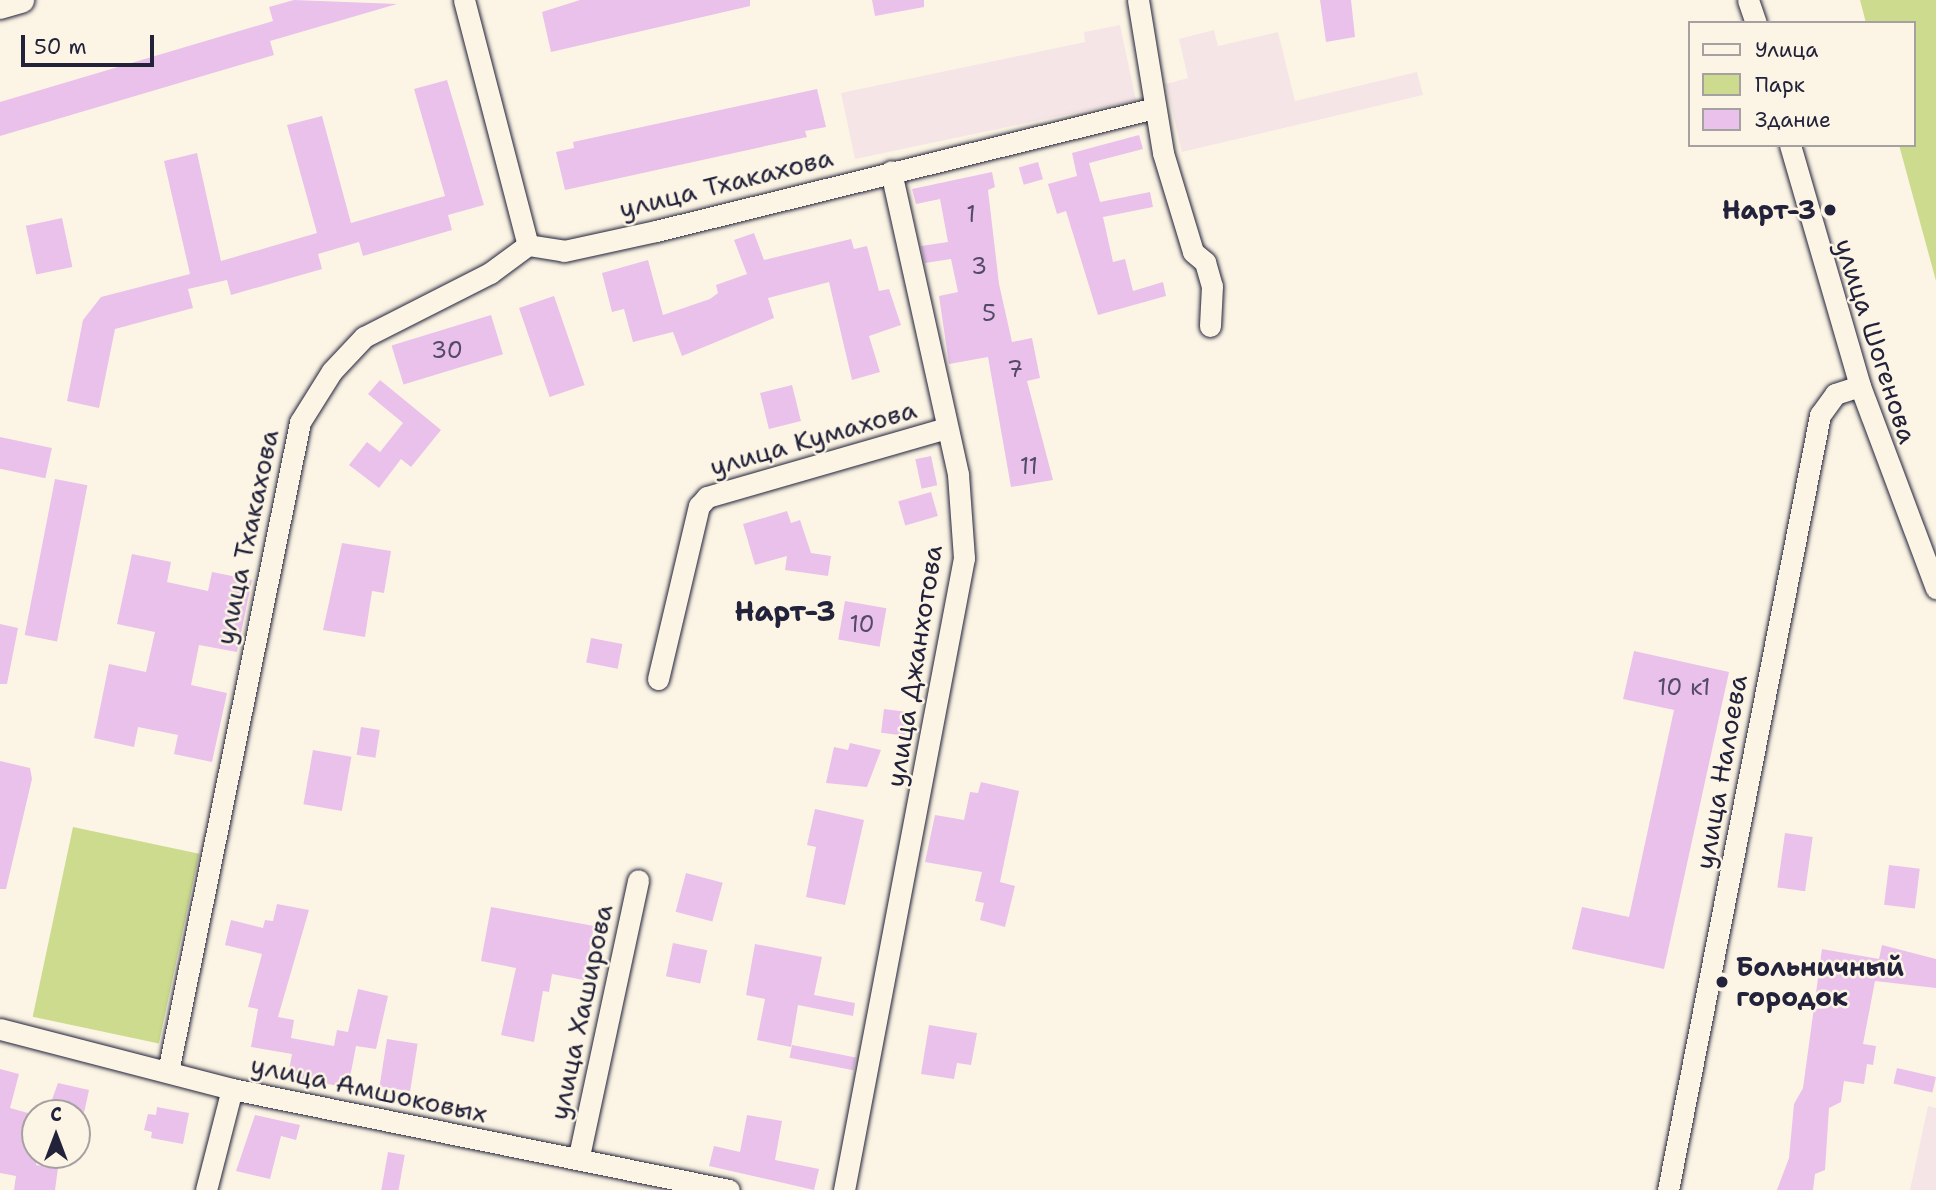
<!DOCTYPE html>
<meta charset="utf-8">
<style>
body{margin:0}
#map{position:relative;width:1936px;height:1190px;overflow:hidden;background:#fcf5e5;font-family:"Shantell Sans",sans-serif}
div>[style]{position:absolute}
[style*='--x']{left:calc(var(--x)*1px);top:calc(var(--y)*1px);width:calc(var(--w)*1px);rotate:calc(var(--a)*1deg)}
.built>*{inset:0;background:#f6e5e6}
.green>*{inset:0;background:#cddb8e;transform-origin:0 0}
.building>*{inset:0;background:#e9c1ea;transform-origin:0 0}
.roads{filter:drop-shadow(0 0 2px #22223b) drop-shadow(0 0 2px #22223b)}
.minor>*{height:21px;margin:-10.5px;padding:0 10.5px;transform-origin:10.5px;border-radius:10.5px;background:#fcf5e5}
.tertiary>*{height:26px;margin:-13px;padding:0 13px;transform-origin:13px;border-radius:13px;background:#fcf5e5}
.dots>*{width:19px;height:19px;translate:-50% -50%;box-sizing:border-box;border:4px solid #fcf5e5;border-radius:50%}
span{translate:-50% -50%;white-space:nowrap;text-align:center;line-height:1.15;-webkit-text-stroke:5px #fcf5e5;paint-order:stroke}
.number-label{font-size:23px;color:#544a67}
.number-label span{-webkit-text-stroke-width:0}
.street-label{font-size:26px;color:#22223b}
.poi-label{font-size:26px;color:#22223b;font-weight:700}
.right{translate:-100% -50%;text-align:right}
.left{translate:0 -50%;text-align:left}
.neighbourhood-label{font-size:28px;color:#22223b;font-weight:700}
.legend{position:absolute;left:1688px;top:21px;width:228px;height:126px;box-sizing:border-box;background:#fcf5e5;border:2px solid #a5a1a1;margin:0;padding:9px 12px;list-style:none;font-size:21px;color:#22223b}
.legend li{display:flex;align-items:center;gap:14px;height:35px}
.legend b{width:35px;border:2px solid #a5a1a1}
.north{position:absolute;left:21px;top:1099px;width:70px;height:70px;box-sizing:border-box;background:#fcf5e5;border:2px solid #a5a1a1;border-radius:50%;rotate:0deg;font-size:19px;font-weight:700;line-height:28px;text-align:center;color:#22223b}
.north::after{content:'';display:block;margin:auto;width:24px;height:32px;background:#22223b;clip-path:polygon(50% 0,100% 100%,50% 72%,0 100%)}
.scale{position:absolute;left:21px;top:35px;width:133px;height:32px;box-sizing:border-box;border:4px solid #22223b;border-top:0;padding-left:9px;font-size:21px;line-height:24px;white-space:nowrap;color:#22223b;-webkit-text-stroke:5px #fcf5e5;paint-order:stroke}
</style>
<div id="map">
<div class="built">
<div style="clip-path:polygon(1120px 25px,1136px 100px,855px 159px,841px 93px,1085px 42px,1084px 32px)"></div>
<div style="clip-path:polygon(1214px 30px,1218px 46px,1278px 32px,1295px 101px,1417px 72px,1423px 95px,1182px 152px,1166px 84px,1188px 78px,1179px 39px)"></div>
<div style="clip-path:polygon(1928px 1106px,1936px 1108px,1936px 1190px,1910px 1190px)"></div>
</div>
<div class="green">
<div style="clip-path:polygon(1860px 0,1936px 0,1936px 281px,1899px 145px,1913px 145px,1913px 23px,1866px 23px)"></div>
<div style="left:73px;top:827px;width:129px;height:194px;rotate:12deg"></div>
</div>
<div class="building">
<div style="clip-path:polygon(294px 0,397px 4px,270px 41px,274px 55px,0 136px,0 102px,273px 21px,269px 7px)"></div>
<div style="clip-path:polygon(580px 0,750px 0,750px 6px,551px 52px,542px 12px)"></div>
<div style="clip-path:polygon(872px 0,924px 0,924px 7px,875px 16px)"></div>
<div style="clip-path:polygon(1320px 0,1351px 0,1355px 37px,1326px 42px)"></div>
<div style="clip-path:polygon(447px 80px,484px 205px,448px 215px,452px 230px,363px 256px,359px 242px,318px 254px,322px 269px,231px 295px,227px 280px,188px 289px,193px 308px,115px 329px,99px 408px,67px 401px,83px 320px,101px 297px,190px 274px,164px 161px,197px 153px,221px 261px,317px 233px,287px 125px,322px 116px,351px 223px,445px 196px,414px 89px)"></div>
<div style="clip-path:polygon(817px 89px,826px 127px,805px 131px,807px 137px,565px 190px,556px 152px,574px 148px,573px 142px)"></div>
<div style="clip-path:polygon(1139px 135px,1143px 149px,1089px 163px,1100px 202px,1150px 192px,1153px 207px,1103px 217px,1113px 262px,1125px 259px,1133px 291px,1163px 282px,1166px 296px,1098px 315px,1066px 211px,1057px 214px,1048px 184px,1077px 176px,1072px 153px)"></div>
<div style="left:1038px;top:162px;width:18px;height:20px;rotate:74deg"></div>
<div style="clip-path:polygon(992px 172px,995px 187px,988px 190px,999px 284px,1012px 342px,1032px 338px,1040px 378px,1027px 381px,1053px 480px,1011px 487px,988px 357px,949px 364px,939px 296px,958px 292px,951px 259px,925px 263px,921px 246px,948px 242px,940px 199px,916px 204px,912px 189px)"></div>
<div style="left:62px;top:218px;width:50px;height:37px;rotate:78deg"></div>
<div style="clip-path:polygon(754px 233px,764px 260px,851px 239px,854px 249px,867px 246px,879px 291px,889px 289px,901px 325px,869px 336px,880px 372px,852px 380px,829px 282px,768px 298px,774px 318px,682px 356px,673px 332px,633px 342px,624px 309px,612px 312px,602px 273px,648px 260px,663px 315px,710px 299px,718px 293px,716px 285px,747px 274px,734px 240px)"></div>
<div style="left:554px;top:296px;width:94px;height:37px;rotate:71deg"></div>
<div style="left:491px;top:315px;width:41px;height:104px;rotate:73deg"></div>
<div style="clip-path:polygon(380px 380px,441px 430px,411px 467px,401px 459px,379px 488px,349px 465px,367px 442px,380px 452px,403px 423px,368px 394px)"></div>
<div style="left:792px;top:385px;width:37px;height:33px;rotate:76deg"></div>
<div style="left:0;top:437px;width:53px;height:31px;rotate:12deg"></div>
<div style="left:931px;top:456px;width:30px;height:16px;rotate:78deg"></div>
<div style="left:55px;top:479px;width:33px;height:159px;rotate:11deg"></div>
<div style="left:931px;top:492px;width:25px;height:34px;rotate:74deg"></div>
<div style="clip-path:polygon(787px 511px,791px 523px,800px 520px,811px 553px,831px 556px,828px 576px,785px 570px,787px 556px,755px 565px,743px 524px)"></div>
<div style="clip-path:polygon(342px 543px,391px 551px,384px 593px,372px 591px,365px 637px,323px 630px)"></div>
<div style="clip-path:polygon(132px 554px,171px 562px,167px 582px,208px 591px,212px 572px,252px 580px,237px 652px,199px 645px,191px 685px,227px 693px,212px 762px,174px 754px,178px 735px,138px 727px,134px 747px,94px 738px,109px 664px,146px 672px,155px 632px,117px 624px)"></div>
<div style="left:845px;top:601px;width:42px;height:39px;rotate:10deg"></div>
<div style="clip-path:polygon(0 624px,18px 628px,7px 684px,0 684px)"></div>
<div style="left:591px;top:638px;width:32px;height:25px;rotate:11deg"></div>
<div style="clip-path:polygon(1634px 651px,1729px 672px,1664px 969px,1572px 949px,1582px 907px,1629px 917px,1674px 710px,1623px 699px)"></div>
<div style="left:884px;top:709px;width:24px;height:24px;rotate:7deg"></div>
<div style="left:361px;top:727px;width:19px;height:28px;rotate:9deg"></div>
<div style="clip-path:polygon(850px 743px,881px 750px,867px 787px,826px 783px,834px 747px,848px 750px)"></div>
<div style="left:313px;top:750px;width:39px;height:55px;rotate:10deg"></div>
<div style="clip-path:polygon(0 761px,30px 768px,32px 779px,6px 889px,0 889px)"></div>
<div style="clip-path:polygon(981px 782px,1019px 791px,1000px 882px,1015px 886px,1005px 927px,980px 920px,984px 903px,975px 901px,982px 872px,925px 862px,935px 815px,964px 820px,970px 792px,978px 793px)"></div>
<div style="clip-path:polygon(815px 809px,864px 820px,845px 905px,806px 897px,816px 847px,807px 845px)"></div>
<div style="left:1785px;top:833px;width:28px;height:55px;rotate:8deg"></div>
<div style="left:1889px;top:865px;width:31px;height:40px;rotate:7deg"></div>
<div style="left:686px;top:873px;width:38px;height:40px;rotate:15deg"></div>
<div style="clip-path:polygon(277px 904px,309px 910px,278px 1017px,294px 1020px,291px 1038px,334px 1046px,337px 1030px,348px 1032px,358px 989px,388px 996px,376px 1049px,356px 1046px,348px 1088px,288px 1076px,292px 1054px,251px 1047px,258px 1009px,248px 1007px,262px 954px,225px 945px,231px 920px,263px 928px,265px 920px,273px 921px)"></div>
<div style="clip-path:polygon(491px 907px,594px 926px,584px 980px,552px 974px,549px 992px,543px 991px,534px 1042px,501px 1035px,516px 968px,481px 961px)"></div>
<div style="left:673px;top:943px;width:35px;height:34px;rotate:12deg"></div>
<div style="clip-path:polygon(755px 944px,822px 957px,814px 995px,855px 1003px,853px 1016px,798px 1005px,791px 1047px,757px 1040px,765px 999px,746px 995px)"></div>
<div style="clip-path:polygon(1882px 945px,1936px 959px,1936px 988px,1875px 981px,1863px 1044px,1876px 1046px,1873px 1065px,1867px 1064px,1864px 1084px,1844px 1081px,1841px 1102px,1829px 1108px,1825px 1170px,1815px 1174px,1813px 1190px,1777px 1190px,1789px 1158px,1794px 1104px,1803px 1088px,1822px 949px,1879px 959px)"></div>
<div style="clip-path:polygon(929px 1025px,977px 1033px,971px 1065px,957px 1063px,954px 1079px,921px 1074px)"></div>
<div style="left:387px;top:1039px;width:31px;height:48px;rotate:9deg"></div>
<div style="left:792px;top:1045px;width:65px;height:13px;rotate:11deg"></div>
<div style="left:1897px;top:1068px;width:40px;height:16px;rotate:13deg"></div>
<div style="clip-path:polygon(0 1069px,19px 1074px,10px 1108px,35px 1115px,36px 1165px,58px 1168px,55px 1190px,14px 1190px,16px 1176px,0 1173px)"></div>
<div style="clip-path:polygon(58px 1083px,89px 1090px,84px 1113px,47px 1113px)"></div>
<div style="clip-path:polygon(157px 1107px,189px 1113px,183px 1144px,151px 1138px,152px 1132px,144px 1130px,148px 1114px,156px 1115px)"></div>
<div style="clip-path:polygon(255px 1115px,300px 1125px,296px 1140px,281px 1136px,270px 1179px,236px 1171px)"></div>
<div style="clip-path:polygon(747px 1115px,782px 1121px,775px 1160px,819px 1169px,814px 1190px,709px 1166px,714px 1146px,740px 1152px)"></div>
<div style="left:388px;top:1152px;width:17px;height:39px;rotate:10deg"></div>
</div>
<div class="roads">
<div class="minor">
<div style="--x:464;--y:0;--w:253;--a:75.4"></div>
<div style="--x:1138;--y:0;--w:155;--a:80.7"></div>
<div style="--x:1163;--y:153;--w:103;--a:73.1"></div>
<div style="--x:1193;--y:252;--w:16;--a:40"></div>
<div style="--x:1205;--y:262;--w:25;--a:74"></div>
<div style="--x:1212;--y:286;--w:40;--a:92.9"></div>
<div style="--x:1748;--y:0;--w:24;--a:71"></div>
<div style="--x:1790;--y:145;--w:251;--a:73.8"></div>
<div style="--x:1860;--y:386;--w:216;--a:69.4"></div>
<div style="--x:528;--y:245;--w:36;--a:9"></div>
<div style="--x:564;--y:251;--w:94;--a:-12.3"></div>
<div style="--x:656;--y:231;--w:514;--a:-13.85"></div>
<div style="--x:658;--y:679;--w:178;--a:-76.7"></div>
<div style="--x:699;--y:506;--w:12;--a:-48"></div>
<div style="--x:707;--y:497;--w:249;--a:-16.1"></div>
<div style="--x:0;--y:1029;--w:240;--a:14.5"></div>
<div style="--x:232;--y:1089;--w:507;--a:11.49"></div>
<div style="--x:168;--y:1072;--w:663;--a:-78.52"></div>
<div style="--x:300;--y:422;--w:60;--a:-57.9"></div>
<div style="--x:332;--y:371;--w:47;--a:-46.7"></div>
<div style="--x:364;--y:337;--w:141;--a:-26.9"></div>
<div style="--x:490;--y:273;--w:47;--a:-36.4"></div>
<div style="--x:579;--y:1156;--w:282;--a:-77.9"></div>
<div style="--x:206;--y:1190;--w:104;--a:-75.6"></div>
<div style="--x:844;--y:1190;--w:643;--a:-79.25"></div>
<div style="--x:964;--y:558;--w:84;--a:-94.1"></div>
<div style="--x:958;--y:474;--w:310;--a:-102.5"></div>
<div style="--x:1668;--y:1190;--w:790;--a:-78.9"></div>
<div style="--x:1820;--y:415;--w:26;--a:-54"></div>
<div style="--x:1835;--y:394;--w:26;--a:-18"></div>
</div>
<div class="tertiary">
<div style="--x:0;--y:6;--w:22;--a:-16"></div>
</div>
</div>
<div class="dots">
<div style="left:1830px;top:210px;background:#22223b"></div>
<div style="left:1722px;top:982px;background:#22223b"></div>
</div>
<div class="number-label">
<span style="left:971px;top:214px">1</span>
<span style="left:979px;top:266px">3</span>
<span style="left:989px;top:313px">5</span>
<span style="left:447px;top:350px">30</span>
<span style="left:1015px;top:369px">7</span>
<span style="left:1029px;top:466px">11</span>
<span style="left:862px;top:624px">10</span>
<span style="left:1684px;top:687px">10 к1</span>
</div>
<div class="street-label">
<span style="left:726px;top:183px;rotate:-14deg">улица Тхакахова</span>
<span style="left:1876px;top:341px;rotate:72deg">улица Шогенова</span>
<span style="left:813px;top:438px;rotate:-16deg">улица Кумахова</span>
<span style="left:247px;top:537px;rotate:-78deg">улица Тхакахова</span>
<span style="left:914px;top:666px;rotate:-81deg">улица Джанхотова</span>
<span style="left:1721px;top:772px;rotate:-80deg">улица Налоева</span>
<span style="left:581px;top:1012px;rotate:-78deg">улица Хаширова</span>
<span style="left:369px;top:1089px;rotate:12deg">улица Амшоковых</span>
</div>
<div class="poi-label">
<span class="right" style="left:1816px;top:210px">Нарт-3</span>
<span class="left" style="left:1736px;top:982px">Больничный<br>городок</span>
</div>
<div class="neighbourhood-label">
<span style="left:785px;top:611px">Нарт-3</span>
</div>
<ul class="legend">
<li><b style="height:9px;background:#fcf5e5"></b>Улица</li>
<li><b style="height:19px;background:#cddb8e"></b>Парк</li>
<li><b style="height:19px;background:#e9c1ea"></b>Здание</li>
</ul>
<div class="north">С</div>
<div class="scale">50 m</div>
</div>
